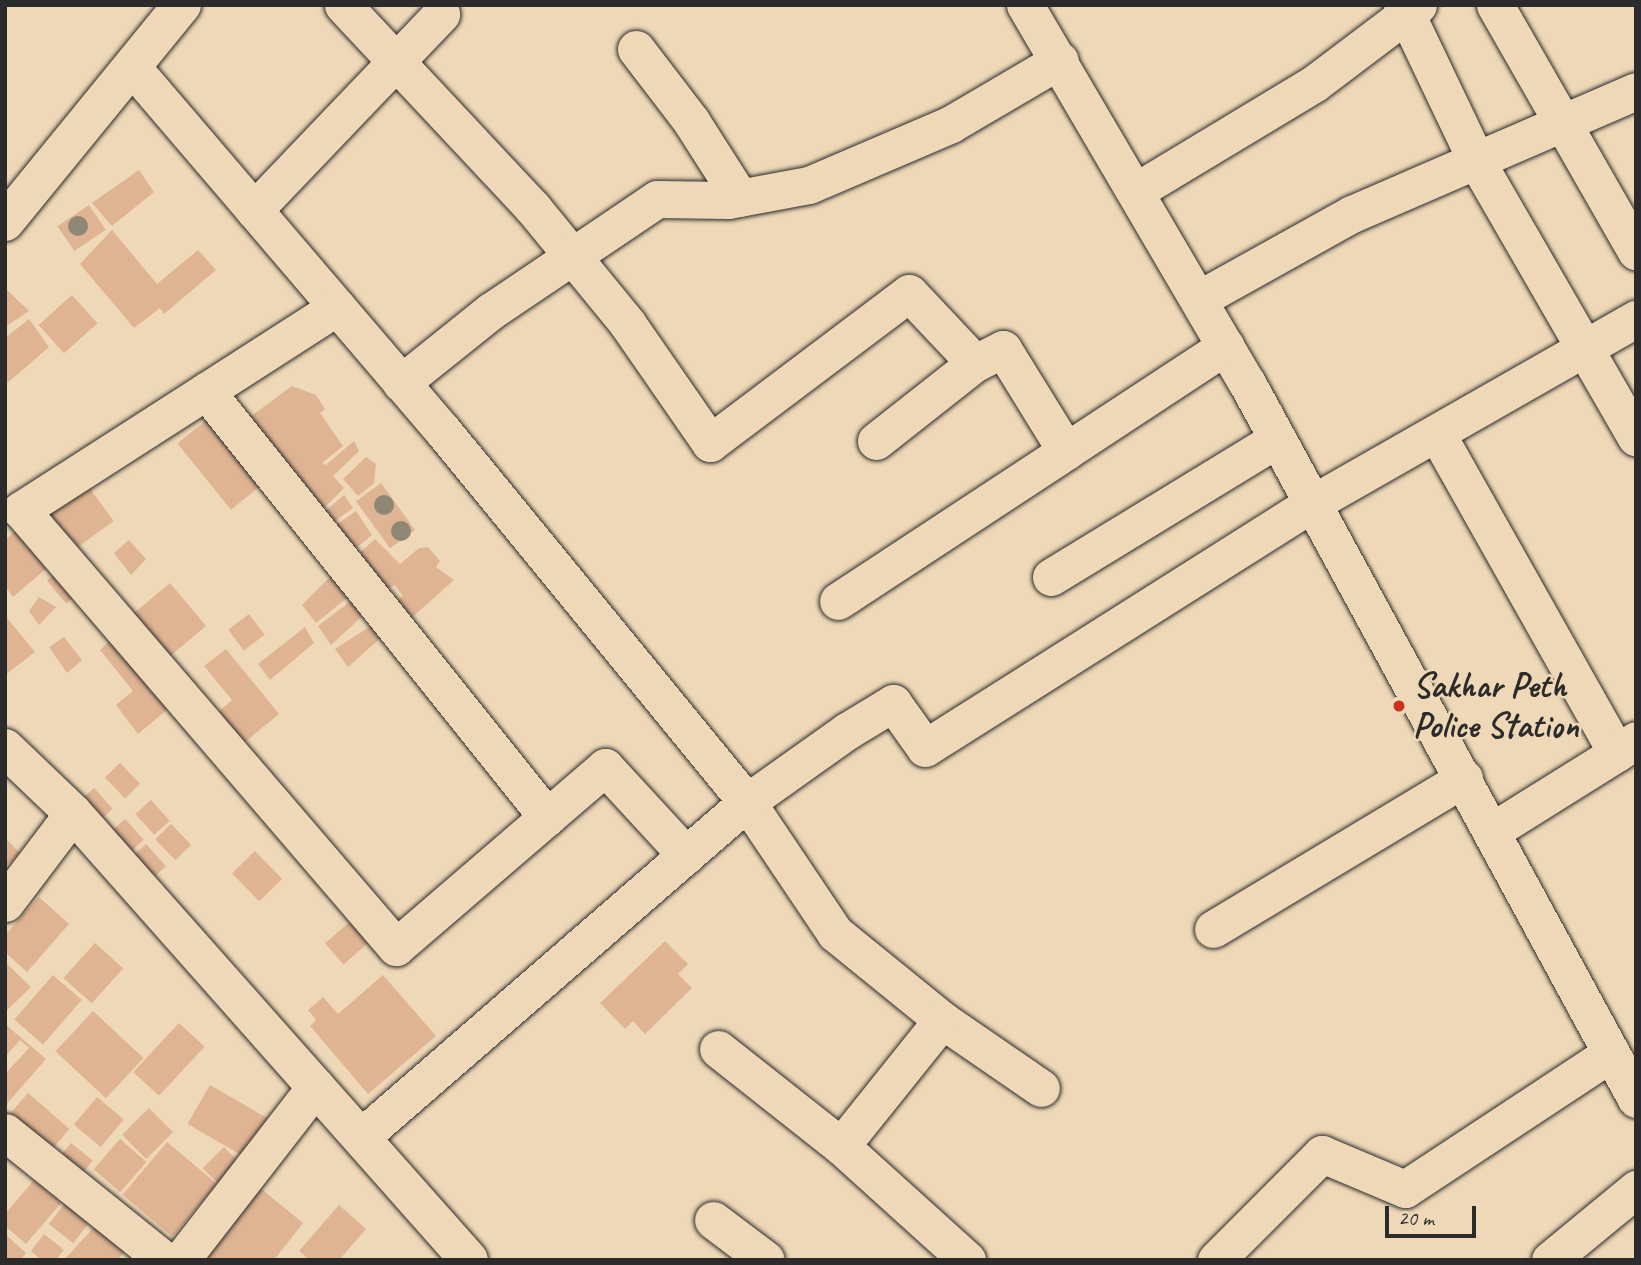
<!DOCTYPE html>
<style>
body{margin:0}
#map{position:relative;width:1641px;height:1265px;overflow:hidden;background:#eed8b7;font-family:Caveat,sans-serif}
div>[style]{position:absolute}
[style*='--x']{left:calc(var(--x)*1px);top:calc(var(--y)*1px);width:calc(var(--w)*1px);rotate:calc(var(--a)*1deg)}
.building>*{inset:0;background:#dfb493;transform-origin:0 0}
.roads{filter:drop-shadow(0 0 2px #2b2b2b) drop-shadow(0 0 2px #2b2b2b)}
.minor>*{height:37px;margin:-18.5px;padding:0 18.5px;transform-origin:18.5px;border-radius:18.5px;background:#eed8b7}
.tertiary>*{height:38px;margin:-19px;padding:0 19px;transform-origin:19px;border-radius:19px;background:#eed8b7}
.trees>*{width:20px;height:20px;margin:-10px;border-radius:50%;background:#8e8773}
.dots>*{width:19px;height:19px;translate:-50% -50%;box-sizing:border-box;border:4px solid #eed8b7;border-radius:50%}
span{translate:-50% -50%;white-space:nowrap;text-align:center;line-height:1.15;-webkit-text-stroke:5px #eed8b7;paint-order:stroke}
.poi-label{font-size:35px;color:#2b2b2b;font-weight:700}
.left{translate:0 -50%;text-align:left}
.frame{position:absolute;inset:0;border:7px solid #2b2b2b;pointer-events:none}
.scale{position:absolute;left:1385px;top:1206px;width:91px;height:32px;box-sizing:border-box;border:4px solid #2b2b2b;border-top:0;padding-left:9px;font-size:21px;line-height:24px;white-space:nowrap;color:#2b2b2b;-webkit-text-stroke:5px #eed8b7;paint-order:stroke}
</style>
<div id="map">
<div class="building">
<div style="clip-path:polygon(139px 170px,154px 192px,112px 226px,92px 203px)"></div>
<div style="left:89px;top:205px;width:30px;height:38px;rotate:56deg"></div>
<div style="clip-path:polygon(112px 230px,157px 284px,198px 250px,216px 270px,164px 314px,160px 308px,134px 328px,80px 264px)"></div>
<div style="clip-path:polygon(5px 288px,29px 311px,5px 327px)"></div>
<div style="left:72px;top:295px;width:38px;height:45px;rotate:48deg"></div>
<div style="clip-path:polygon(29px 319px,49px 347px,5px 385px,5px 338px)"></div>
<div style="clip-path:polygon(292px 386px,316px 395px,325px 409px,320px 413px,343px 446px,322px 463px,326px 465px,354px 441px,359px 451px,333px 476px,344px 488px,314px 518px,250px 417px)"></div>
<div style="left:214px;top:414px;width:85px;height:47px;rotate:51deg"></div>
<div style="clip-path:polygon(366px 457px,376px 464px,374px 483px,358px 496px,343px 479px)"></div>
<div style="left:86px;top:483px;width:47px;height:55px;rotate:54deg"></div>
<div style="left:381px;top:483px;width:58px;height:31px;rotate:54deg"></div>
<div style="clip-path:polygon(344px 495px,353px 508px,323px 530px,315px 520px)"></div>
<div style="clip-path:polygon(356px 511px,372px 535px,347px 556px,326px 532px)"></div>
<div style="clip-path:polygon(22px 525px,54px 562px,13px 597px,5px 586px,5px 540px)"></div>
<div style="clip-path:polygon(375px 539px,400px 564px,419px 548px,428px 547px,440px 561px,436px 567px,454px 580px,399px 629px,386px 610px,403px 596px,395px 585px,382px 592px,347px 564px)"></div>
<div style="clip-path:polygon(129px 540px,146px 559px,131px 575px,114px 553px)"></div>
<div style="left:63px;top:567px;width:30px;height:21px;rotate:50deg"></div>
<div style="clip-path:polygon(337px 570px,353px 593px,316px 623px,302px 605px)"></div>
<div style="left:170px;top:583px;width:56px;height:60px;rotate:50deg"></div>
<div style="clip-path:polygon(39px 597px,56px 607px,39px 625px,29px 611px)"></div>
<div style="clip-path:polygon(356px 597px,369px 610px,331px 645px,318px 626px)"></div>
<div style="left:249px;top:614px;width:26px;height:26px;rotate:53deg"></div>
<div style="clip-path:polygon(7px 618px,35px 652px,5px 675px,5px 619px)"></div>
<div style="clip-path:polygon(377px 622px,386px 633px,348px 667px,335px 649px)"></div>
<div style="clip-path:polygon(305px 627px,314px 643px,270px 680px,258px 664px)"></div>
<div style="clip-path:polygon(64px 637px,82px 660px,67px 673px,49px 647px)"></div>
<div style="clip-path:polygon(113px 637px,174px 704px,138px 734px,116px 705px,133px 691px,100px 650px)"></div>
<div style="clip-path:polygon(226px 649px,279px 714px,234px 751px,208px 721px,232px 700px,204px 666px)"></div>
<div style="left:120px;top:763px;width:29px;height:21px;rotate:46deg"></div>
<div style="left:94px;top:788px;width:28px;height:21px;rotate:48deg"></div>
<div style="left:151px;top:800px;width:28px;height:21px;rotate:48deg"></div>
<div style="left:125px;top:819px;width:28px;height:21px;rotate:48deg"></div>
<div style="left:171px;top:824px;width:29px;height:22px;rotate:46deg"></div>
<div style="clip-path:polygon(5px 838px,20px 853px,5px 867px)"></div>
<div style="left:146px;top:844px;width:30px;height:21px;rotate:48deg"></div>
<div style="left:255px;top:851px;width:39px;height:32px;rotate:46deg"></div>
<div style="clip-path:polygon(39px 897px,69px 924px,27px 972px,5px 952px,5px 935px)"></div>
<div style="left:353px;top:919px;width:28px;height:37px;rotate:49deg"></div>
<div style="clip-path:polygon(665px 941px,688px 964px,678px 974px,692px 988px,645px 1034px,633px 1021px,625px 1029px,600px 1003px)"></div>
<div style="left:95px;top:943px;width:38px;height:47px;rotate:42deg"></div>
<div style="clip-path:polygon(5px 962px,31px 987px,5px 1012px)"></div>
<div style="left:53px;top:975px;width:38px;height:59px;rotate:41deg"></div>
<div style="clip-path:polygon(383px 975px,436px 1036px,368px 1094px,310px 1026px,316px 1020px,308px 1010px,323px 997px,338px 1014px)"></div>
<div style="left:93px;top:1011px;width:69px;height:55px;rotate:43deg"></div>
<div style="left:179px;top:1023px;width:35px;height:67px;rotate:43deg"></div>
<div style="clip-path:polygon(5px 1024px,46px 1059px,5px 1106px,5px 1074px,29px 1048px,20px 1040px,5px 1057px)"></div>
<div style="left:210px;top:1085px;width:69px;height:45px;rotate:30deg"></div>
<div style="left:28px;top:1093px;width:55px;height:31px;rotate:41deg"></div>
<div style="left:97px;top:1097px;width:35px;height:36px;rotate:40deg"></div>
<div style="left:149px;top:1108px;width:34px;height:38px;rotate:45deg"></div>
<div style="left:120px;top:1139px;width:35px;height:40px;rotate:41deg"></div>
<div style="left:167px;top:1142px;width:65px;height:69px;rotate:40deg"></div>
<div style="left:71px;top:1143px;width:28px;height:14px;rotate:39deg"></div>
<div style="left:224px;top:1147px;width:30px;height:30px;rotate:45deg"></div>
<div style="clip-path:polygon(34px 1180px,61px 1203px,26px 1244px,5px 1226px,5px 1214px)"></div>
<div style="clip-path:polygon(260px 1188px,303px 1223px,274px 1260px,202px 1260px)"></div>
<div style="left:66px;top:1202px;width:31px;height:28px;rotate:38deg"></div>
<div style="clip-path:polygon(339px 1205px,366px 1229px,339px 1260px,310px 1260px,299px 1251px)"></div>
<div style="clip-path:polygon(97px 1224px,126px 1250px,117px 1260px,64px 1260px)"></div>
<div style="clip-path:polygon(5px 1234px,26px 1253px,20px 1260px,5px 1260px)"></div>
<div style="clip-path:polygon(44px 1234px,64px 1250px,56px 1260px,41px 1260px,31px 1251px)"></div>
</div>
<div class="roads">
<div class="minor">
<div style="--x:343;--y:5;--w:278;--a:46.9"></div>
<div style="--x:533;--y:208;--w:149;--a:50.7"></div>
<div style="--x:627;--y:323;--w:146;--a:55.3"></div>
<div style="--x:710;--y:443;--w:249;--a:-37"></div>
<div style="--x:909;--y:293;--w:96;--a:46.7"></div>
<div style="--x:975;--y:363;--w:126;--a:141.8"></div>
<div style="--x:1025;--y:5;--w:438;--a:59.6"></div>
<div style="--x:1247;--y:383;--w:815;--a:61.48"></div>
<div style="--x:1402;--y:5;--w:174;--a:64.5"></div>
<div style="--x:1477;--y:162;--w:318;--a:60"></div>
<div style="--x:1495;--y:5;--w:284;--a:60.2"></div>
<div style="--x:636;--y:49;--w:91;--a:52.6"></div>
<div style="--x:691;--y:121;--w:91;--a:57.5"></div>
<div style="--x:132;--y:67;--w:479;--a:49.5"></div>
<div style="--x:443;--y:431;--w:480;--a:50.7"></div>
<div style="--x:747;--y:802;--w:158;--a:56.1"></div>
<div style="--x:835;--y:933;--w:138;--a:39.1"></div>
<div style="--x:942;--y:1020;--w:120;--a:34.5"></div>
<div style="--x:1136;--y:191;--w:209;--a:-31.1"></div>
<div style="--x:1315;--y:83;--w:129;--a:-37.1"></div>
<div style="--x:254;--y:210;--w:271;--a:-46.3"></div>
<div style="--x:1199;--y:299;--w:175;--a:-29.1"></div>
<div style="--x:1352;--y:214;--w:309;--a:-23.4"></div>
<div style="--x:337;--y:307;--w:376;--a:147.3"></div>
<div style="--x:21;--y:510;--w:576;--a:49.37"></div>
<div style="--x:396;--y:947;--w:276;--a:-40.7"></div>
<div style="--x:605;--y:767;--w:120;--a:47.4"></div>
<div style="--x:401;--y:383;--w:115;--a:-38.7"></div>
<div style="--x:491;--y:311;--w:200;--a:-34"></div>
<div style="--x:657;--y:199;--w:71;--a:0.8"></div>
<div style="--x:728;--y:200;--w:82;--a:-10.5"></div>
<div style="--x:809;--y:185;--w:155;--a:-23.2"></div>
<div style="--x:951;--y:124;--w:126;--a:-30.4"></div>
<div style="--x:206;--y:391;--w:546;--a:51.32"></div>
<div style="--x:1437;--y:434;--w:366;--a:60.6"></div>
<div style="--x:1617;--y:753;--w:23;--a:-34"></div>
<div style="--x:1066;--y:451;--w:191;--a:-33.3"></div>
<div style="--x:1051;--y:577;--w:265;--a:-31.4"></div>
<div style="--x:838;--y:601;--w:273;--a:-33.3"></div>
<div style="--x:1066;--y:451;--w:120;--a:-121.7"></div>
<div style="--x:1003;--y:349;--w:31;--a:153"></div>
<div style="--x:1492;--y:831;--w:147;--a:-32"></div>
<div style="--x:5;--y:903;--w:113;--a:-52.9"></div>
<div style="--x:1213;--y:929;--w:293;--a:-31"></div>
<div style="--x:718;--y:1049;--w:157;--a:38.3"></div>
<div style="--x:841;--y:1146;--w:170;--a:42.1"></div>
<div style="--x:5;--y:1132;--w:204;--a:38.8"></div>
<div style="--x:361;--y:1137;--w:511;--a:-40.95"></div>
<div style="--x:747;--y:802;--w:123;--a:-35.4"></div>
<div style="--x:847;--y:731;--w:54;--a:-31.3"></div>
<div style="--x:893;--y:703;--w:55;--a:54.6"></div>
<div style="--x:925;--y:748;--w:459;--a:-32.3"></div>
<div style="--x:1313;--y:503;--w:372;--a:-29.7"></div>
<div style="--x:841;--y:1146;--w:161;--a:-51.3"></div>
<div style="--x:713;--y:1220;--w:66;--a:37"></div>
<div style="--x:181;--y:1260;--w:220;--a:-52.2"></div>
<div style="--x:1216;--y:1260;--w:150;--a:-45"></div>
<div style="--x:1322;--y:1154;--w:90;--a:22.9"></div>
<div style="--x:1405;--y:1189;--w:247;--a:-33.4"></div>
<div style="--x:1550;--y:1260;--w:112;--a:-39.5"></div>
</div>
<div class="tertiary">
<div style="--x:5;--y:222;--w:280;--a:-50.8"></div>
<div style="--x:5;--y:748;--w:94;--a:43.7"></div>
<div style="--x:73;--y:813;--w:597;--a:48.46"></div>
</div>
</div>
<div class="trees">
<div style="left:78px;top:226px"></div>
<div style="left:384px;top:505px"></div>
<div style="left:401px;top:531px"></div>
</div>
<div class="dots">
<div style="left:1399px;top:706px;background:#c8321e"></div>
</div>
<div class="poi-label">
<span class="left" style="left:1413px;top:706px">Sakhar Peth<br>Police Station</span>
</div>
<div class="frame"></div>
<div class="scale">20 m</div>
</div>
